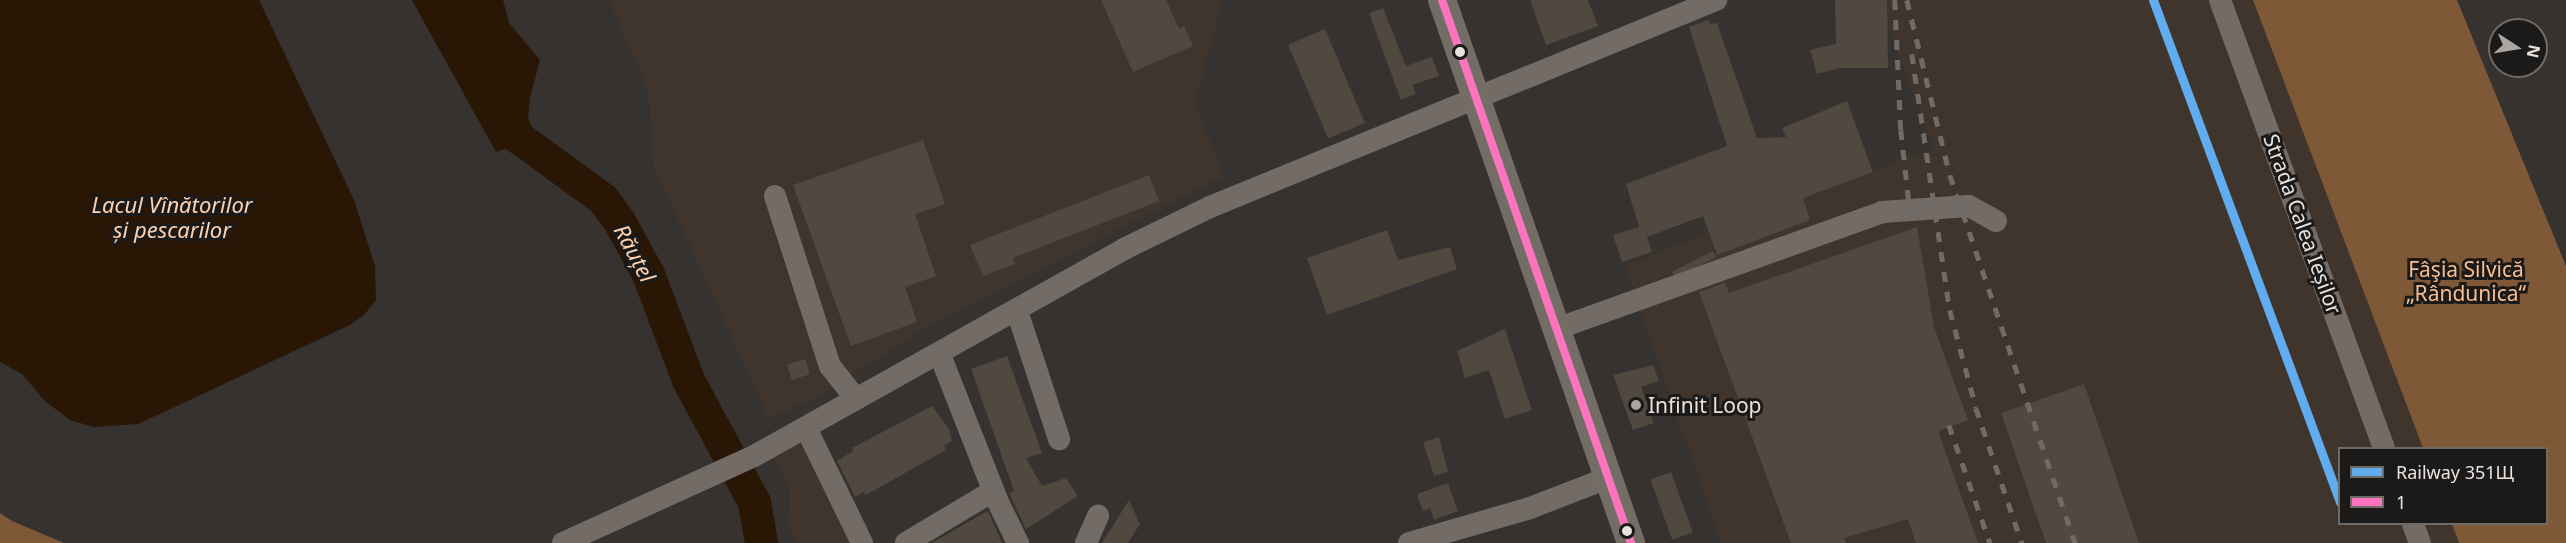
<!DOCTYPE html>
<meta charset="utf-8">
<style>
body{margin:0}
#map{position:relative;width:2566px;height:543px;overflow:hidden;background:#35322f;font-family:"Noto Sans",sans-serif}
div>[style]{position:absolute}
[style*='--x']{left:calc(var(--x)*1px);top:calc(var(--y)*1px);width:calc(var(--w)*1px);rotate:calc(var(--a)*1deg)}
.built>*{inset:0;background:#3f352d}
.forest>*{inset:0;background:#7f5837}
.water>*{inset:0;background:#2a1605}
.river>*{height:33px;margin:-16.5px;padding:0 16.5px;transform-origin:16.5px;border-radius:16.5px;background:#2a1605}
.building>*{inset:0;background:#514840;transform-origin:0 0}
.minor>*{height:22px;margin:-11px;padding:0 11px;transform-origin:11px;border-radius:11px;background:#736c66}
.major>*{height:28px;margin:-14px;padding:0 14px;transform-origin:14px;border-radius:14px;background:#746d66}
.rail>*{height:4.5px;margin-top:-2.25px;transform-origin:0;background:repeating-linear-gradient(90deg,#706b67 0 10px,transparent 0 20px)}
.bus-1>*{height:8px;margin:-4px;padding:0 4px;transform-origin:4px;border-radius:4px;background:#fc73be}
.rail-1>*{height:9px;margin:-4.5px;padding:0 4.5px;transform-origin:4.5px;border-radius:4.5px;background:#60acee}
.dots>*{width:16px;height:16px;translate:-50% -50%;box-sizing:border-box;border:3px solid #1c1a18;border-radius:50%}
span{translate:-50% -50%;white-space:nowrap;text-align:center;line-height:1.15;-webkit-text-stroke:6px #1c1a18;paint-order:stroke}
.street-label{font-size:21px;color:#e7e3e1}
.park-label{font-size:21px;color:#f7be92}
.poi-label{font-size:21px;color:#e7e3e1}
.left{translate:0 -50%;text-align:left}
.water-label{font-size:22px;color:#fdd2b1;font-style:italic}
.legend{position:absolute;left:2338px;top:447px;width:210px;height:78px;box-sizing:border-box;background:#1c1a18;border:2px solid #6d6a68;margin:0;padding:8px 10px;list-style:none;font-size:18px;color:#e7e3e1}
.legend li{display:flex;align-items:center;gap:12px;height:30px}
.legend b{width:30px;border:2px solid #6d6a68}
.north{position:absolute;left:2488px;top:18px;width:60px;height:60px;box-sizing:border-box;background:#1c1a18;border:2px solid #6d6a68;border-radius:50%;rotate:102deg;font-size:16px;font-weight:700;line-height:24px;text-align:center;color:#e7e3e1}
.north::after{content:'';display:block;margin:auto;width:21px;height:27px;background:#a9a5a3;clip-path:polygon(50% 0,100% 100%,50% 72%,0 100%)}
</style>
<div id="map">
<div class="built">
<div style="clip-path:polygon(609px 0,1223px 0,1195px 103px,1224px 176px,928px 326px,817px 397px,769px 419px,654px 167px,648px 90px)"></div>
<div style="clip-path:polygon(1879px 0,2290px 0,2468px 448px,2340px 448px,2340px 524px,2498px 524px,2505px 543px,1721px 543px,1624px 265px,1933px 148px)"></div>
<div style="clip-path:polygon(808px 439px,856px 543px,794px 543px,789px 526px,790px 490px,773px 454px)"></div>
</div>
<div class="forest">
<div style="clip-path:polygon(2253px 0,2457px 0,2566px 266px,2566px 543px,2459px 543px,2452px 524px,2546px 524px,2546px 448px,2423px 448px)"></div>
<div style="clip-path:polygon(0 513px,12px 521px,64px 543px,0 543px)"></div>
</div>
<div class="water">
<div style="clip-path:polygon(0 0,259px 0,354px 200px,375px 266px,376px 300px,364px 315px,350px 325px,138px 424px,94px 427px,70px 420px,45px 401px,22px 374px,0 362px)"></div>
<div style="clip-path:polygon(412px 0,503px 0,509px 23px,540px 60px,530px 98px,527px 129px,515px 145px,496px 152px)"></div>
</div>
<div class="river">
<div style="--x:501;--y:99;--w:42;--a:65.9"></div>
<div style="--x:518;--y:137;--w:105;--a:36.1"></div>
<div style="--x:603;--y:199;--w:27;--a:54"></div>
<div style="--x:619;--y:221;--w:60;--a:61.3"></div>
<div style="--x:648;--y:274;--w:113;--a:69.3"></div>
<div style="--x:688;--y:380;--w:139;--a:61.6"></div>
<div style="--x:754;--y:502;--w:42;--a:80.3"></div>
</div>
<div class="building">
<div style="clip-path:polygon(1101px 0,1166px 0,1179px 29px,1184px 26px,1193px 46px,1133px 72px)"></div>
<div style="clip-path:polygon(1530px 0,1588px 0,1598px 26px,1546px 45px)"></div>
<div style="clip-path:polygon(1835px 0,1887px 0,1888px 68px,1840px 68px,1817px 74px,1810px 50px,1836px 44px)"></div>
<div style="clip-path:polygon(1383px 8px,1406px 66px,1432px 57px,1439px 76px,1412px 85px,1416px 94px,1401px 100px,1369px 13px)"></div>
<div style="clip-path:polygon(1708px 20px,1710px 24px,1717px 23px,1757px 138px,1786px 137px,1782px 128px,1847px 101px,1873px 172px,1803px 198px,1810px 220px,1717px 255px,1703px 216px,1647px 237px,1652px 252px,1622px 262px,1613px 235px,1639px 227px,1626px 184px,1727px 146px,1689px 27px)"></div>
<div style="left:1325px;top:29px;width:102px;height:40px;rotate:67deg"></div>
<div style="clip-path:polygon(923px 140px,945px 204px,915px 214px,936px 276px,905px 287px,917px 322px,851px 346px,793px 185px)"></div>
<div style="clip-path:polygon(1149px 175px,1159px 201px,1013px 258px,1015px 264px,983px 276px,970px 245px)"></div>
<div style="clip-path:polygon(1917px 227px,1934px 327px,1968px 420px,1938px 431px,1978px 543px,1916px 543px,1908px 519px,1844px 538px,1846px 543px,1791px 543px,1699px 292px,1725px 283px,1729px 293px)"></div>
<div style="clip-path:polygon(1387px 230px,1398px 260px,1450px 247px,1457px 269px,1327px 315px,1307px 258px)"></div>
<div style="left:1713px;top:251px;width:7px;height:46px;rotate:63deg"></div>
<div style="clip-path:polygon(1505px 329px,1532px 410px,1505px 419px,1489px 370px,1465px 378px,1457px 351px)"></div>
<div style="clip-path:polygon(1007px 356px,1042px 453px,1026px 458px,1042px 486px,1066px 478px,1078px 496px,1026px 529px,1009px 493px,1014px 491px,971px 369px)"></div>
<div style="left:805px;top:359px;width:16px;height:19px;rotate:72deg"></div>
<div style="clip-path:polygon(1653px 365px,1659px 381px,1641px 387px,1654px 423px,1633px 430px,1613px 375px)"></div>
<div style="clip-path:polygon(2084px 384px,2139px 543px,2046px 543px,2001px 413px)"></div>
<div style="clip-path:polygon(932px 406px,949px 429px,952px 441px,944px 446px,946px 450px,866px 495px,864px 492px,855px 497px,837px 461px,853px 451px,852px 448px)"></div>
<div style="clip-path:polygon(1439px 437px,1448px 472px,1434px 476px,1423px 442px)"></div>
<div style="left:1671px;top:472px;width:64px;height:22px;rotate:70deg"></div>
<div style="clip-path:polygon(1448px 483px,1458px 511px,1434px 520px,1430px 508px,1423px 511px,1417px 494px)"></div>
<div style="clip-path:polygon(1129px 500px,1140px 524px,1128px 543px,1102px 543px)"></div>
<div style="clip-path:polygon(988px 511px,1002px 543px,932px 543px,982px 514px)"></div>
</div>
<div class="minor">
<div style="--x:2220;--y:0;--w:477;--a:69.9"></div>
<div style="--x:775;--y:196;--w:179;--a:72.1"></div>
<div style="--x:830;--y:366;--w:42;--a:51.8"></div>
<div style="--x:1017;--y:311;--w:135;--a:71.8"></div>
<div style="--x:1556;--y:329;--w:346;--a:-19.7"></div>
<div style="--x:1882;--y:212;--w:87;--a:-3.9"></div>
<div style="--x:1969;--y:206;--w:31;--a:29"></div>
<div style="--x:940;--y:355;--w:156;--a:68.5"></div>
<div style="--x:997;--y:500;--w:48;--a:64"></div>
<div style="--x:806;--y:428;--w:128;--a:64"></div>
<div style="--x:2413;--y:524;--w:20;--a:70"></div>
<div style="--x:563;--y:543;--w:210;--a:-24.5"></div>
<div style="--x:754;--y:456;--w:424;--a:-29.2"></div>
<div style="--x:1124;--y:249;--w:96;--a:-26"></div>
<div style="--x:1210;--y:207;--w:547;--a:-22.25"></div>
<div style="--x:906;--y:543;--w:101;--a:-30.9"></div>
<div style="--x:1086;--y:543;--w:30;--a:-66"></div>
<div style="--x:1409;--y:543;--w:126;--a:-16.1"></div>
<div style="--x:1530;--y:508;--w:86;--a:-21.2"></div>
</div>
<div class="major">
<div style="--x:1442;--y:0;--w:575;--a:70.81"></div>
</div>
<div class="rail">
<div style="--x:1895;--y:0;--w:130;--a:87.4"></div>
<div style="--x:1901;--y:130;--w:100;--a:83.7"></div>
<div style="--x:1907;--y:0;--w:180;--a:76.2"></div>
<div style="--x:1950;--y:175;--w:389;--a:71.2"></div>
<div style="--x:1912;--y:54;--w:259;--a:81.6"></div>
<div style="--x:1950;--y:310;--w:101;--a:75.1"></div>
<div style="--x:1976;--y:408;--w:143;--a:71.2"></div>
<div style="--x:1949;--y:425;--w:125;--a:70.8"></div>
</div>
<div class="bus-1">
<div style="--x:1442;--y:0;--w:575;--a:70.81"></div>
</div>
<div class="rail-1">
<div style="--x:2153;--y:0;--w:536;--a:69.57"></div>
</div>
<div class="dots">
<div style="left:1460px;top:52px;background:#e7e3e1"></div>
<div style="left:1636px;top:405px;background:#a9a5a3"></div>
<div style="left:1627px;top:531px;background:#e7e3e1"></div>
</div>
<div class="street-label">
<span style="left:2303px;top:224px;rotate:70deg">Strada Calea Ieșilor</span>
</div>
<div class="park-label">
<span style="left:2466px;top:281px">Fâşia Silvică<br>„Rândunica“</span>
</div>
<div class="poi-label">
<span class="left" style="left:1648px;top:405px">Infinit Loop</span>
</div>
<div class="water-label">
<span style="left:172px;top:217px">Lacul Vînătorilor<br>și pescarilor</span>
<span style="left:635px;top:253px;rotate:62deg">Răuțel</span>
</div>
<ul class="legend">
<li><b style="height:8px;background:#60acee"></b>Railway 351Щ</li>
<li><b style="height:8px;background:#fc73be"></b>1</li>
</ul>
<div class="north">N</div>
</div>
